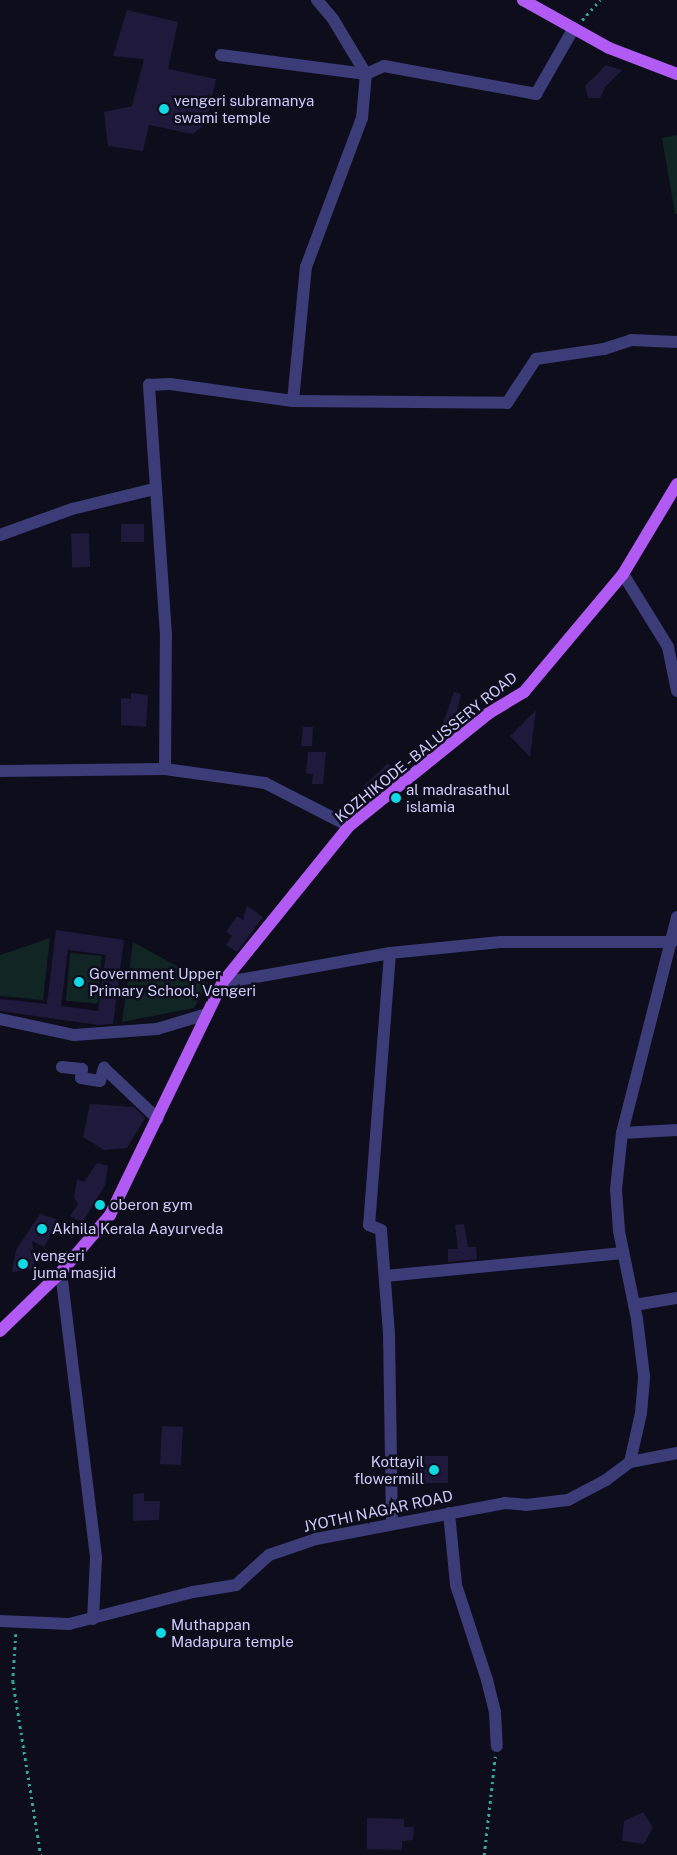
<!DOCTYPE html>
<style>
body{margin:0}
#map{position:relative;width:677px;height:1855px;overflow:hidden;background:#0e0d1c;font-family:"Public Sans",sans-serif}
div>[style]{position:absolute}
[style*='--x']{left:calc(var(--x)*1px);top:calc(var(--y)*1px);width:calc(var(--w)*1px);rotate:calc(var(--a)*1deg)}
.green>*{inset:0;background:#102524;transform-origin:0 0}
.building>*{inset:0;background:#1f1a3c;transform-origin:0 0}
.path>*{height:2.5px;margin-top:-1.25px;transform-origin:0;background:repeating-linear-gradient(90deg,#35a699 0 2.5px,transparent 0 6.5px)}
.minor>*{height:12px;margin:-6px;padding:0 6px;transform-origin:6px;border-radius:6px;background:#3b3c78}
.major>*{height:12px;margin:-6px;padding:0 6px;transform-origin:6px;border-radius:6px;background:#b25af4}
.dots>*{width:14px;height:14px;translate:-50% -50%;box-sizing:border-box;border:2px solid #0e0d1c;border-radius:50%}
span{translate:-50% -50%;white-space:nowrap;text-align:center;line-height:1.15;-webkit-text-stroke:5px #0e0d1c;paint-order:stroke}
.poi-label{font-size:15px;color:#cecbfb}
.left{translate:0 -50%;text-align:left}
.right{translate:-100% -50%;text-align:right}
.street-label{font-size:15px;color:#cecbfb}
</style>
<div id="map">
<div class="green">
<div style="clip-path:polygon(677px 135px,677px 214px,675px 214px,662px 138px)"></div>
<div style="clip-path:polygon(50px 938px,43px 1000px,0 996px,0 955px)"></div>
<div style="clip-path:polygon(133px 942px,208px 983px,194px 1008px,122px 1022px)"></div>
<div style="left:70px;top:953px;width:32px;height:48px;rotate:5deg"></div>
</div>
<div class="building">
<div style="clip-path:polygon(127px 10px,178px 22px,168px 69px,216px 79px,206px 123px,193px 134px,149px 125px,143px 151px,108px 146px,104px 112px,132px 106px,144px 59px,113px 56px)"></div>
<div style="clip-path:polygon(606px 65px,622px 70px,605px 87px,600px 98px,588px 98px,585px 86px)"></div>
<div style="left:121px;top:524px;width:23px;height:18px"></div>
<div style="left:89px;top:533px;width:34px;height:18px;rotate:88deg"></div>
<div style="clip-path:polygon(454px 692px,461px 694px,454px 724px,443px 724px)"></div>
<div style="clip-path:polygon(131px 693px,148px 695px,146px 727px,121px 725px,121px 698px,131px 699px)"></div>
<div style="clip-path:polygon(536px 710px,530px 757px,510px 736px)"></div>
<div style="clip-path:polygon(303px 727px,313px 727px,312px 746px,301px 746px)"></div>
<div style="clip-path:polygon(308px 752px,326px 752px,323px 784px,312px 784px,313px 774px,306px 773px)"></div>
<div style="clip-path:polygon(388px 763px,396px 773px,365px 790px,363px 787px)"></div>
<div style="clip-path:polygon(247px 906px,263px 917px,237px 952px,226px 945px,232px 936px,226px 932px,237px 916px,243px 920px)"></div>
<div style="clip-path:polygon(evenodd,56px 930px,124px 940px,113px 1024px,98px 1025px,0 1011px,0 999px,47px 1004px,56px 930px,68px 950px,106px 955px,98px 1011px,61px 1006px,68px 950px)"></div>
<div style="clip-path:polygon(90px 1104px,134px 1107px,145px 1118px,127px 1148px,104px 1150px,83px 1137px)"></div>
<div style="clip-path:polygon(97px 1163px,108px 1166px,105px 1185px,82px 1223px,70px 1216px,78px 1204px,74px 1198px,77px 1179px,84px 1182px)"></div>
<div style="clip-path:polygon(40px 1214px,60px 1220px,44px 1247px,32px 1241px,35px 1269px,12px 1272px,16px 1250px)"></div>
<div style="clip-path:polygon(464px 1224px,468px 1247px,476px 1247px,477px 1259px,448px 1262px,448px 1249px,458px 1249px,455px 1225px)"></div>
<div style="left:162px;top:1426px;width:21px;height:38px;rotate:3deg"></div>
<div style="left:448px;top:1456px;width:27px;height:28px;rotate:90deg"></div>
<div style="clip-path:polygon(144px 1493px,144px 1501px,160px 1501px,159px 1520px,133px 1521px,133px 1494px)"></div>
<div style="clip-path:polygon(643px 1812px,653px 1827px,644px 1844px,622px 1841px,624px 1821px)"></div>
<div style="clip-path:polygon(367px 1818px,404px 1819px,404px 1827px,414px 1827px,413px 1840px,402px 1841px,402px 1850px,367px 1849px)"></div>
</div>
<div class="path">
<div style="--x:582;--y:20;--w:27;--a:-48"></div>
<div style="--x:16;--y:1634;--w:47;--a:93.7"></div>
<div style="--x:13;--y:1681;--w:176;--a:80.9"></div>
<div style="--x:484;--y:1855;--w:99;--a:-83.6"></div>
</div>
<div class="minor">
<div style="--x:221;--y:55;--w:146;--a:7.5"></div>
<div style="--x:366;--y:74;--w:20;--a:-24"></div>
<div style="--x:384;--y:66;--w:155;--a:10.4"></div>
<div style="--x:536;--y:94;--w:76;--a:-60.1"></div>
<div style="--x:293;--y:401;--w:135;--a:-84.5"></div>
<div style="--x:306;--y:267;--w:159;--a:-69.4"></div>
<div style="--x:362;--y:118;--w:44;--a:-84.8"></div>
<div style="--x:366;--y:74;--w:64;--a:-121"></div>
<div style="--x:333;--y:19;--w:25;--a:-130"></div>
<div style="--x:0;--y:535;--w:77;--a:-19.9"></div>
<div style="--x:72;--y:509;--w:84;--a:-13.7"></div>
<div style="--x:623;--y:574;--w:86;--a:58.3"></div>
<div style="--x:668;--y:647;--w:45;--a:78.4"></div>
<div style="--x:165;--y:769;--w:134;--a:-89.6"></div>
<div style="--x:166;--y:635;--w:251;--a:-93.9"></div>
<div style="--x:149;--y:385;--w:21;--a:-3"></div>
<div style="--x:170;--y:384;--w:124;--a:7.9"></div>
<div style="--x:293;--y:401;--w:214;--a:0.5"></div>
<div style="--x:507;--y:403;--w:53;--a:-56.6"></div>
<div style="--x:536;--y:359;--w:69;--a:-8.4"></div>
<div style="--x:604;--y:349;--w:28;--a:-18"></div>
<div style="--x:631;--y:340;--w:46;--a:2.5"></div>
<div style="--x:0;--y:771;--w:165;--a:-0.7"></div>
<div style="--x:165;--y:769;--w:101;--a:8"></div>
<div style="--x:265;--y:783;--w:94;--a:27.1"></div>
<div style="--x:390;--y:953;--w:111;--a:-5.7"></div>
<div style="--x:500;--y:942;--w:172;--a:0"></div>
<div style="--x:222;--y:983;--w:171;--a:-10.1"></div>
<div style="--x:390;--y:953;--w:273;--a:94.4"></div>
<div style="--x:369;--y:1225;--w:13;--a:23"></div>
<div style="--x:381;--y:1230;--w:104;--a:85.6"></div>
<div style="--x:389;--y:1334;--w:188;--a:89.1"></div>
<div style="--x:0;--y:1019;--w:76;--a:12.2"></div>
<div style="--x:74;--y:1035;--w:83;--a:-4.1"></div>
<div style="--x:157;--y:1029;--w:52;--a:-16.7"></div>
<div style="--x:62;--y:1067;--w:20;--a:6"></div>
<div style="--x:82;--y:1069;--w:9;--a:96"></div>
<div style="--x:81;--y:1078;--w:19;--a:9"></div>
<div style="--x:100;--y:1081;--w:14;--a:-73"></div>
<div style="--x:104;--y:1068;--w:74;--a:43.4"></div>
<div style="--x:622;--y:1133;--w:55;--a:-3.1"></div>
<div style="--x:61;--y:1272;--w:288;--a:83"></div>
<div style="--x:96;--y:1558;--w:61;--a:92.8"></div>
<div style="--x:385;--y:1276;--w:239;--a:-5.5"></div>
<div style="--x:634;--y:1305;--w:44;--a:-9.2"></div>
<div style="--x:630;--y:1462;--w:50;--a:-77.3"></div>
<div style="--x:641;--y:1413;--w:37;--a:-85"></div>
<div style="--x:644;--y:1376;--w:57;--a:-97"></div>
<div style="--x:637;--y:1319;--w:90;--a:-101.6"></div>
<div style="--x:619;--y:1231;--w:42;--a:-94.1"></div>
<div style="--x:616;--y:1189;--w:56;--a:-83.9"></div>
<div style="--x:622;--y:1133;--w:223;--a:-75.7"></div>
<div style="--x:449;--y:1513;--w:72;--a:84.4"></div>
<div style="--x:456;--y:1585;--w:100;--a:71.9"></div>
<div style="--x:487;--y:1680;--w:33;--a:76"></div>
<div style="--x:495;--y:1712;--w:34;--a:87"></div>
<div style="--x:0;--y:1621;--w:69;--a:2.5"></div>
<div style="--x:69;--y:1624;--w:128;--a:-14.5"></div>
<div style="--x:193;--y:1592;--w:44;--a:-9.2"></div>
<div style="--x:236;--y:1585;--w:45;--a:-42.3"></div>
<div style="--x:269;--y:1555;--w:50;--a:-18.8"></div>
<div style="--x:316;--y:1539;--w:192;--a:-10.8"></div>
<div style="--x:505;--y:1503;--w:21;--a:5"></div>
<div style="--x:526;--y:1505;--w:42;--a:-6.8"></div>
<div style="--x:568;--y:1500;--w:43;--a:-27.8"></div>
<div style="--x:606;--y:1480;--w:30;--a:-37"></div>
<div style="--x:630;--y:1462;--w:48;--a:-10.8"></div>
</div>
<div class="major">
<div style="--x:523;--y:0;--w:98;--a:29.2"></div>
<div style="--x:609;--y:48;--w:73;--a:20.9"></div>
<div style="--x:0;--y:1331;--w:85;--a:-44"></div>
<div style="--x:61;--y:1272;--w:75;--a:-49.3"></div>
<div style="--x:110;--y:1215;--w:258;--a:-64.2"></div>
<div style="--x:222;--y:983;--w:202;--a:-51"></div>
<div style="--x:349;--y:826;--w:180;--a:-38.9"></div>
<div style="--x:489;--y:713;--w:41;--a:-31"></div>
<div style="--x:524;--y:692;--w:154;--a:-50"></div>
<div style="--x:623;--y:574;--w:105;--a:-59"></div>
</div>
<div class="dots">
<div style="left:164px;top:109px;background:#10d9e3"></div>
<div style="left:396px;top:798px;background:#10d9e3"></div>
<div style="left:79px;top:982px;background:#10d9e3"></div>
<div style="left:100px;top:1205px;background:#10d9e3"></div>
<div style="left:42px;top:1229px;background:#10d9e3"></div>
<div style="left:23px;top:1264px;background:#10d9e3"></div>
<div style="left:434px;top:1470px;background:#10d9e3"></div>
<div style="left:161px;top:1633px;background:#10d9e3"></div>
</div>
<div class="poi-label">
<span class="left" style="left:174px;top:109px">vengeri subramanya<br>swami temple</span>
<span class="left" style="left:406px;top:798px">al madrasathul<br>islamia</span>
<span class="left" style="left:89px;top:982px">Government Upper<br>Primary School, Vengeri</span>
<span class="left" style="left:110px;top:1205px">oberon gym</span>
<span class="left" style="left:52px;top:1229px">Akhila Kerala Aayurveda</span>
<span class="left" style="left:33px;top:1264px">vengeri<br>juma masjid</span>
<span class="right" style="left:424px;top:1470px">Kottayil<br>flowermill</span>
<span class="left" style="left:171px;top:1633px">Muthappan<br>Madapura temple</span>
</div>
<div class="street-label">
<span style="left:426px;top:747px;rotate:-39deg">KOZHIKODE - BALUSSERY ROAD</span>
<span style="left:378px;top:1511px;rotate:-12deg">JYOTHI NAGAR ROAD</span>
</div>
</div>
